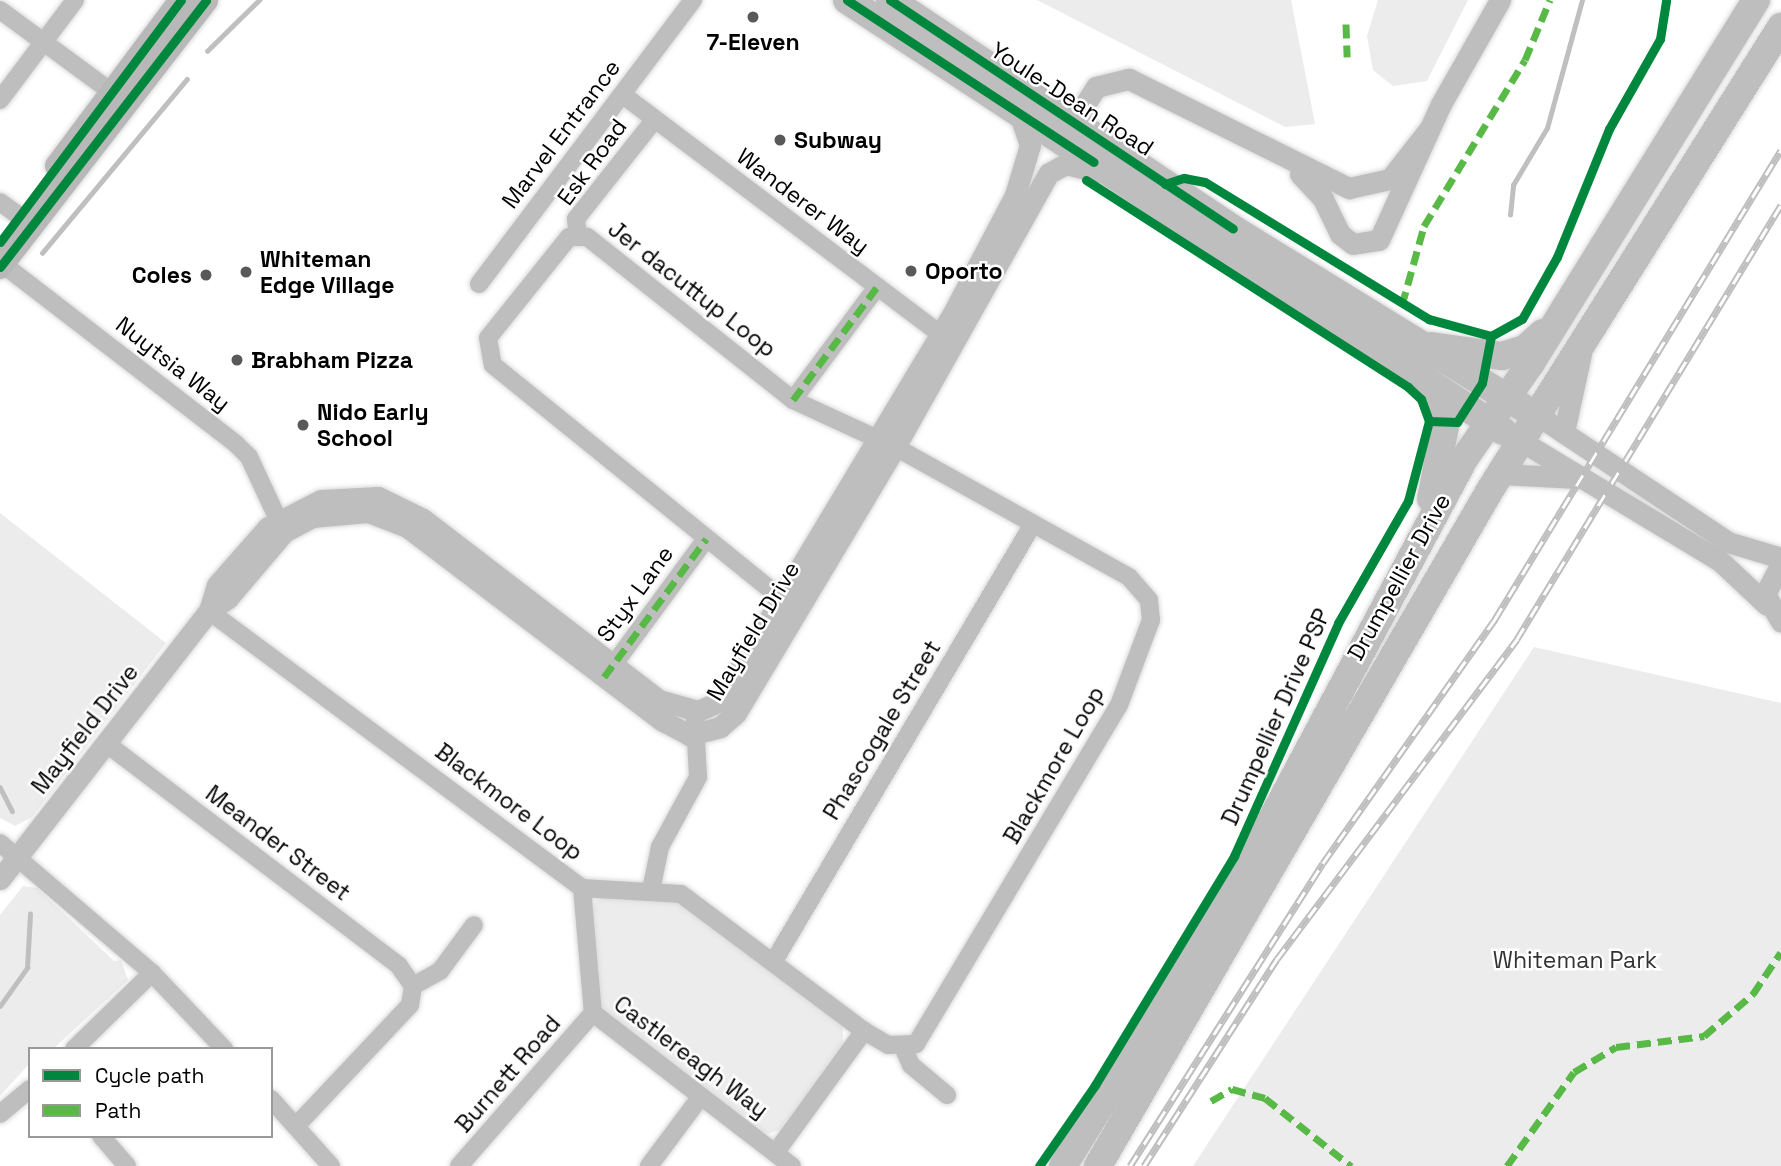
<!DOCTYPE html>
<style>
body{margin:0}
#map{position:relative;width:1781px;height:1166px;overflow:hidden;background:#fff;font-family:"Space Grotesk",sans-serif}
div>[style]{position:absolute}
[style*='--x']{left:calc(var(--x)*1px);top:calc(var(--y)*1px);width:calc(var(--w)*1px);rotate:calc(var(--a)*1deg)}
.green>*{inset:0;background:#ececec}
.stream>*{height:4.5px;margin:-2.25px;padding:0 2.25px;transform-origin:2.25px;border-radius:2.25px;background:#bfbfbf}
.roads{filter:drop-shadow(0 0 2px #dbdbdb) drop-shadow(0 0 2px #dbdbdb)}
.minor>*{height:18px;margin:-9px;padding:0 9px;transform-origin:9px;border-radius:9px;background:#bebebe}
.tertiary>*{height:21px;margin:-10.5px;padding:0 10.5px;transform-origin:10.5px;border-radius:10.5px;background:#bebebe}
.secondary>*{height:24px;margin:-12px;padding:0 12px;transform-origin:12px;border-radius:12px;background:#b8b8b8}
.primary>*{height:28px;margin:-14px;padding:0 14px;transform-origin:14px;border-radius:14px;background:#bebebe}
.rail>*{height:7px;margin-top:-3.5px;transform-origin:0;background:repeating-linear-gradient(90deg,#fff 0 13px,#bebebe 0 26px);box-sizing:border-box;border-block:2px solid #bebebe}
.quiet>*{height:7px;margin-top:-3.5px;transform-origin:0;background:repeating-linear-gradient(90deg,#58b947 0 14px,transparent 0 21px)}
.cycleway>*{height:9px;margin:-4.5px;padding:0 4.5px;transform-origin:4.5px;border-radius:4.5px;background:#00873e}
.dots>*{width:19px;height:19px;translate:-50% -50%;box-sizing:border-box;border:4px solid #fff;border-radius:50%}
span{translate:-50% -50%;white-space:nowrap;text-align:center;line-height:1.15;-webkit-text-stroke:5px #fff;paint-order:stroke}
.poi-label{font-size:23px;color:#000;font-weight:700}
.left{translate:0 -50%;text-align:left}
.right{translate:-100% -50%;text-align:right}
.street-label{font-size:23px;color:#000}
.park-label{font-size:23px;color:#333}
.legend{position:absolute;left:28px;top:1047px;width:245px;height:91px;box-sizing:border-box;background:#fff;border:2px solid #999;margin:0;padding:9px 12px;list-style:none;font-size:21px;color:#000}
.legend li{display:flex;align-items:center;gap:14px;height:35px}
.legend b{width:35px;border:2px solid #999}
</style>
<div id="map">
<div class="green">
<div style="clip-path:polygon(1037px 0,1291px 0,1315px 124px,1285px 127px)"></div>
<div style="clip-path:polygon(1378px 0,1468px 0,1427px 81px,1393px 86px,1373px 70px,1367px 36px)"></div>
<div style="clip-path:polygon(0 513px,166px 643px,32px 817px,15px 826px,0 818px)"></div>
<div style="clip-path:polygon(1534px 647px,1781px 703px,1781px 1166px,1193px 1166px)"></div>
<div style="clip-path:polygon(23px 886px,37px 888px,114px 961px,121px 960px,128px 980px,53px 1049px,30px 1049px,30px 1063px,0 1096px,0 915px)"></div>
<div style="clip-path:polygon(605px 892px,669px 894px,843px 1019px,843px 1044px,781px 1129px,769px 1134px,754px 1130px,599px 1015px,588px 910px)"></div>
</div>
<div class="stream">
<div style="--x:207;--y:51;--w:73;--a:-44.4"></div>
<div style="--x:1510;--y:215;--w:30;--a:-84"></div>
<div style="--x:1513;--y:185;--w:66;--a:-59.2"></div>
<div style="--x:1547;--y:128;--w:133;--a:-74.7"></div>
<div style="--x:42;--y:253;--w:226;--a:-50.2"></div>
<div style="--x:0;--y:787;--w:27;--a:63"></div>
<div style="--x:0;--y:1006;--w:47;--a:-54.6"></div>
<div style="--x:27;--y:968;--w:54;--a:-86.8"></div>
</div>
<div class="roads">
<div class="minor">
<div style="--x:0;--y:10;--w:140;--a:36.3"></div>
<div style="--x:623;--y:95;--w:409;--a:37"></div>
<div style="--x:0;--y:100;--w:125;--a:-53.1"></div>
<div style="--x:0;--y:202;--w:24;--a:36"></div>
<div style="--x:578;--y:236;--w:17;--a:-97"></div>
<div style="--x:576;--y:219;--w:127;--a:-51.7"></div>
<div style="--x:0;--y:262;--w:298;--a:37.6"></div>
<div style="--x:236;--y:444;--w:18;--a:45"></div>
<div style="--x:249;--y:457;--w:83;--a:65"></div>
<div style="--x:479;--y:284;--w:356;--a:-53"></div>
<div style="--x:793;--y:400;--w:141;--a:-53.4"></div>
<div style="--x:209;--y:611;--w:465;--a:36.6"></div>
<div style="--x:582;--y:888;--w:99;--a:3.5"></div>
<div style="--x:681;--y:894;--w:229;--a:36.8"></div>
<div style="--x:864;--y:1031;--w:28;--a:30"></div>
<div style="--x:888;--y:1045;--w:28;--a:-2"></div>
<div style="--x:916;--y:1044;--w:395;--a:-59.1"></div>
<div style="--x:1119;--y:705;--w:91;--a:-69.4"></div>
<div style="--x:1151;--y:620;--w:20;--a:-96"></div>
<div style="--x:1149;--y:600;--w:30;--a:-131"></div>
<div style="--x:1129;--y:577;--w:268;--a:-150.9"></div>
<div style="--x:895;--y:447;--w:112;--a:-155.3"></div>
<div style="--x:793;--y:400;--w:263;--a:-141.6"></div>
<div style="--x:587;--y:237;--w:18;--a:180"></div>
<div style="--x:569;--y:237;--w:129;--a:128.7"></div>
<div style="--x:488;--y:338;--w:27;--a:80"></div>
<div style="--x:493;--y:365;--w:385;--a:39"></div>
<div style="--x:606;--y:675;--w:169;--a:-53.7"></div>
<div style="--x:107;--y:744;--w:367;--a:37.2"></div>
<div style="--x:399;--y:966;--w:24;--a:55"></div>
<div style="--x:0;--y:843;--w:200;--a:40.5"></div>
<div style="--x:152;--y:973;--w:105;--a:46.5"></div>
<div style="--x:582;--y:888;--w:125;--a:85"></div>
<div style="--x:593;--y:1013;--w:251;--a:37.6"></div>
<div style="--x:651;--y:890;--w:44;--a:-78.2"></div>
<div style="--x:660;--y:847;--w:80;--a:-61.5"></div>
<div style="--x:698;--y:777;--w:56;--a:-93.1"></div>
<div style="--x:774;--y:961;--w:508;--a:-59.35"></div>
<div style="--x:903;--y:1047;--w:20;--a:66"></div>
<div style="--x:911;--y:1065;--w:47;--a:39.8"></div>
<div style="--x:74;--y:1049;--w:109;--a:-44.3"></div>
<div style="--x:271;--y:1099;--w:90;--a:48.2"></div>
<div style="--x:0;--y:1114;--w:39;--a:-40"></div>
<div style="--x:296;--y:1126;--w:166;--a:-46.7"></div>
<div style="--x:410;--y:1005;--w:19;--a:-81"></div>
<div style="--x:413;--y:986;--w:31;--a:-29"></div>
<div style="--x:440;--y:971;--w:57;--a:-53.5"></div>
<div style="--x:101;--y:1136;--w:40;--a:49"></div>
<div style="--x:776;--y:1152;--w:150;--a:-54"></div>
<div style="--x:459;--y:1166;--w:203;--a:-48.8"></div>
<div style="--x:649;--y:1166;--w:84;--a:-53.3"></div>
</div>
<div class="tertiary">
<div style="--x:1075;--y:136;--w:13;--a:-99"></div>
<div style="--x:1073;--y:123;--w:43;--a:-57.4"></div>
<div style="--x:1096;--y:87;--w:34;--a:-14"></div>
<div style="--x:1129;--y:79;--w:246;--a:26.4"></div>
<div style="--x:1349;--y:188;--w:42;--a:-12.4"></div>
<div style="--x:1390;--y:179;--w:63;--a:-52"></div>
<div style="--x:1300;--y:174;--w:34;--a:47"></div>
<div style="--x:1323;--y:199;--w:39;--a:64"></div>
<div style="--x:1340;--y:234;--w:16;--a:38"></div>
<div style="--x:1353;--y:244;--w:26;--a:-9"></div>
<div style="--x:1379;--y:240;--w:149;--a:-65.5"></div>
<div style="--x:1441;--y:104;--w:120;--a:-60.4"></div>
<div style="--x:1537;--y:415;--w:229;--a:33.6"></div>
<div style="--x:1728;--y:542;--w:55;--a:16.8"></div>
<div style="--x:1564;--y:432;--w:80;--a:-77.7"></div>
<div style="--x:1521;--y:441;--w:232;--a:31.1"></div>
<div style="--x:1720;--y:561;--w:64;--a:43.1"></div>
<div style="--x:1501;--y:474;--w:76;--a:3"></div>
<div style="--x:1781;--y:564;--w:34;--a:118"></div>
<div style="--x:1765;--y:594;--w:32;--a:60"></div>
<div style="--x:209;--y:611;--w:27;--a:-73"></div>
<div style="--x:217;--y:585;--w:77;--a:-48.7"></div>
<div style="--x:268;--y:527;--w:59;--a:-27"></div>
<div style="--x:321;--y:500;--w:57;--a:-3"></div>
<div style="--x:378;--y:497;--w:50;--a:26.1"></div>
<div style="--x:423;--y:519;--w:297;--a:37.5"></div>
<div style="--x:659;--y:700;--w:41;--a:15.8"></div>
<div style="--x:698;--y:711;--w:24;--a:-24"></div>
<div style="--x:720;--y:701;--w:448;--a:-59"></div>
<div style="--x:951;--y:317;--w:138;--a:-62.3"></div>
<div style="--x:1015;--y:195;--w:52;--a:-73.3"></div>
<div style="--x:1030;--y:145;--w:36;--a:-109"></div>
<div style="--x:0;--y:879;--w:340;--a:-52.1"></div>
<div style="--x:209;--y:611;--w:23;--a:-34"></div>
<div style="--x:228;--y:598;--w:87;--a:-49.7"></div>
<div style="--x:284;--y:532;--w:32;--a:-28"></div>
<div style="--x:312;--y:517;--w:56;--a:-5.1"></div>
<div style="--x:368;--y:512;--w:42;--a:21"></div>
<div style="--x:407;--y:527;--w:321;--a:37.2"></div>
<div style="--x:663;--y:721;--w:30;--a:28"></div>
<div style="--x:689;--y:735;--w:32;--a:-14"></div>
<div style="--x:720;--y:727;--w:21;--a:-41"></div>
<div style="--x:736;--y:713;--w:310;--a:-59.1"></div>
<div style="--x:895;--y:447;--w:314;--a:-60.7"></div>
<div style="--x:1049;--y:173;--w:19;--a:-28"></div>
<div style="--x:1066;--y:164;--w:32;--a:14"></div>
</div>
<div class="secondary">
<div style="--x:57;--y:166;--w:207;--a:-53.2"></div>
<div style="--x:0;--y:267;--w:337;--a:-52.3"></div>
</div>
<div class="primary">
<div style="--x:847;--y:0;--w:785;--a:33.31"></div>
<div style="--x:890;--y:0;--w:412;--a:33.7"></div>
<div style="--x:1233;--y:229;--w:339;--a:31.6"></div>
<div style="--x:1431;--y:346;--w:72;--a:8"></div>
<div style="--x:1502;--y:356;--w:24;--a:-17"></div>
<div style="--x:1525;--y:349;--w:24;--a:-42"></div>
<div style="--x:1428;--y:382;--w:43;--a:65.2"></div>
<div style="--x:1446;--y:421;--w:79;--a:100.9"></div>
<div style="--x:1063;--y:1166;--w:325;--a:-58.2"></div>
<div style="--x:1234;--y:890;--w:489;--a:-61.9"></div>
<div style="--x:1464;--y:459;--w:117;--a:-55.1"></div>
<div style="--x:1531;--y:363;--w:427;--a:-58.2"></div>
<div style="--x:1098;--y:1166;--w:781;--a:-59.89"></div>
<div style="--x:1490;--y:490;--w:547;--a:-57.85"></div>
</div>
</div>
<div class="rail">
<div style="--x:1130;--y:1166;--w:359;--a:-57.5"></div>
<div style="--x:1323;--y:863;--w:299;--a:-54.8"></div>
<div style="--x:1495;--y:619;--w:549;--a:-58.62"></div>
<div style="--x:1144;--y:1166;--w:246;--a:-57.3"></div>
<div style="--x:1277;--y:959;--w:400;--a:-53.1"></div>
<div style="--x:1517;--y:639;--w:508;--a:-58.69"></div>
</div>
<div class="quiet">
<div style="--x:1346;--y:24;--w:33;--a:88"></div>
<div style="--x:1402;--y:305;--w:82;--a:-74.4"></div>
<div style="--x:1424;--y:226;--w:194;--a:-58.7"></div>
<div style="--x:1525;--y:60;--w:65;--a:-67.4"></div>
<div style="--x:793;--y:400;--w:141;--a:-53.4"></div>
<div style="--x:604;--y:677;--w:172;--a:-53.5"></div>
<div style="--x:1211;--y:1101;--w:24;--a:-30"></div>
<div style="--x:1232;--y:1089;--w:34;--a:15"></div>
<div style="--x:1265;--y:1098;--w:110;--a:38.3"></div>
<div style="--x:1507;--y:1166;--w:115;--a:-54.5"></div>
<div style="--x:1574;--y:1072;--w:49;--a:-30.8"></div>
<div style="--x:1616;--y:1047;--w:89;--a:-7.1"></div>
<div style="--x:1704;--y:1036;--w:65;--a:-40.6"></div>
<div style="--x:1753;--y:994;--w:50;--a:-56.3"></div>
</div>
<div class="cycleway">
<div style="--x:847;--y:0;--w:295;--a:33.3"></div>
<div style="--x:890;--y:0;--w:412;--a:33.7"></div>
<div style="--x:1086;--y:180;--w:383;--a:32.7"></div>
<div style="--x:1408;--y:387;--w:18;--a:43"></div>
<div style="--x:1421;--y:399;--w:23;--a:70"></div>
<div style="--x:1165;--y:184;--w:20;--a:-18"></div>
<div style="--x:1184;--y:178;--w:21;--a:11"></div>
<div style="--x:1205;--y:182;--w:263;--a:31.5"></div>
<div style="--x:1429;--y:319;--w:64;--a:15.3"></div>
<div style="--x:0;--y:242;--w:302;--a:-53.2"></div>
<div style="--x:0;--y:267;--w:337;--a:-52.3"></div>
<div style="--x:1039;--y:1166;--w:98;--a:-55.3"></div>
<div style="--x:1095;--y:1085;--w:268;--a:-58.7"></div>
<div style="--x:1234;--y:856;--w:255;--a:-65.9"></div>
<div style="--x:1338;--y:623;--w:141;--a:-60.2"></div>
<div style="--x:1408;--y:501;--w:83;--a:-75.3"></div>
<div style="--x:1429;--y:421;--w:28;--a:2"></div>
<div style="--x:1457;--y:422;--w:46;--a:-57.3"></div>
<div style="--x:1482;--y:383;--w:48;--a:-79.2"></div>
<div style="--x:1491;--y:336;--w:35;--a:-29"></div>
<div style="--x:1522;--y:319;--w:71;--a:-60.6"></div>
<div style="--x:1557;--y:257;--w:138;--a:-67.9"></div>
<div style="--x:1609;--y:129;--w:103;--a:-60.5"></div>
<div style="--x:1660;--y:39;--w:39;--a:-81"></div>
</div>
<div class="dots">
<div style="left:753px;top:17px;background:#595959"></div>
<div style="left:780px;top:140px;background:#595959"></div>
<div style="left:911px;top:271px;background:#595959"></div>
<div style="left:246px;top:272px;background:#595959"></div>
<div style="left:206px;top:275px;background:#595959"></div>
<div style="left:237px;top:360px;background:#595959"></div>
<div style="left:303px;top:425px;background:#595959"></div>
</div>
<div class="poi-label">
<span style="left:753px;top:42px">7-Eleven</span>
<span class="left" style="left:794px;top:140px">Subway</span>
<span class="left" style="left:260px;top:272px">Whiteman<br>Edge Village</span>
<span class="left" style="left:925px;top:271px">Oporto</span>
<span class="right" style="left:192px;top:275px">Coles</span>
<span class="left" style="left:251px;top:360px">Brabham Pizza</span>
<span class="left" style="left:317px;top:425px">Nido Early<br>School</span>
</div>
<div class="street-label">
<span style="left:1072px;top:99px;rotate:33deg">Youle-Dean Road</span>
<span style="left:561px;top:134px;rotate:-53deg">Marvel Entrance</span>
<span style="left:592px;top:162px;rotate:-54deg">Esk Road</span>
<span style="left:803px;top:201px;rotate:37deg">Wanderer Way</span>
<span style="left:692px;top:289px;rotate:38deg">Jer dacuttup Loop</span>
<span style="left:173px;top:364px;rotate:38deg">Nuytsia Way</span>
<span style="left:1399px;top:577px;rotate:-61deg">Drumpellier Drive</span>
<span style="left:635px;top:594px;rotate:-54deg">Styx Lane</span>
<span style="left:753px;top:631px;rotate:-59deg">Mayfield Drive</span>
<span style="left:1276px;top:717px;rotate:-66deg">Drumpellier Drive PSP</span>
<span style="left:85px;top:729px;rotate:-52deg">Mayfield Drive</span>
<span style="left:882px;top:730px;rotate:-59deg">Phascogale Street</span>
<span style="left:1054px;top:765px;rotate:-60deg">Blackmore Loop</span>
<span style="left:509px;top:802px;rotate:37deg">Blackmore Loop</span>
<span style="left:278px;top:843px;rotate:37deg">Meander Street</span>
<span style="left:691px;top:1057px;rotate:37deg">Castlereagh Way</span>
<span style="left:508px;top:1074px;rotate:-49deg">Burnett Road</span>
</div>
<div class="park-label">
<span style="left:1575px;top:960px">Whiteman Park</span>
</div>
<ul class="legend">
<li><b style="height:9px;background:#00873e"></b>Cycle path</li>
<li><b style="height:9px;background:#58b947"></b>Path</li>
</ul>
</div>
